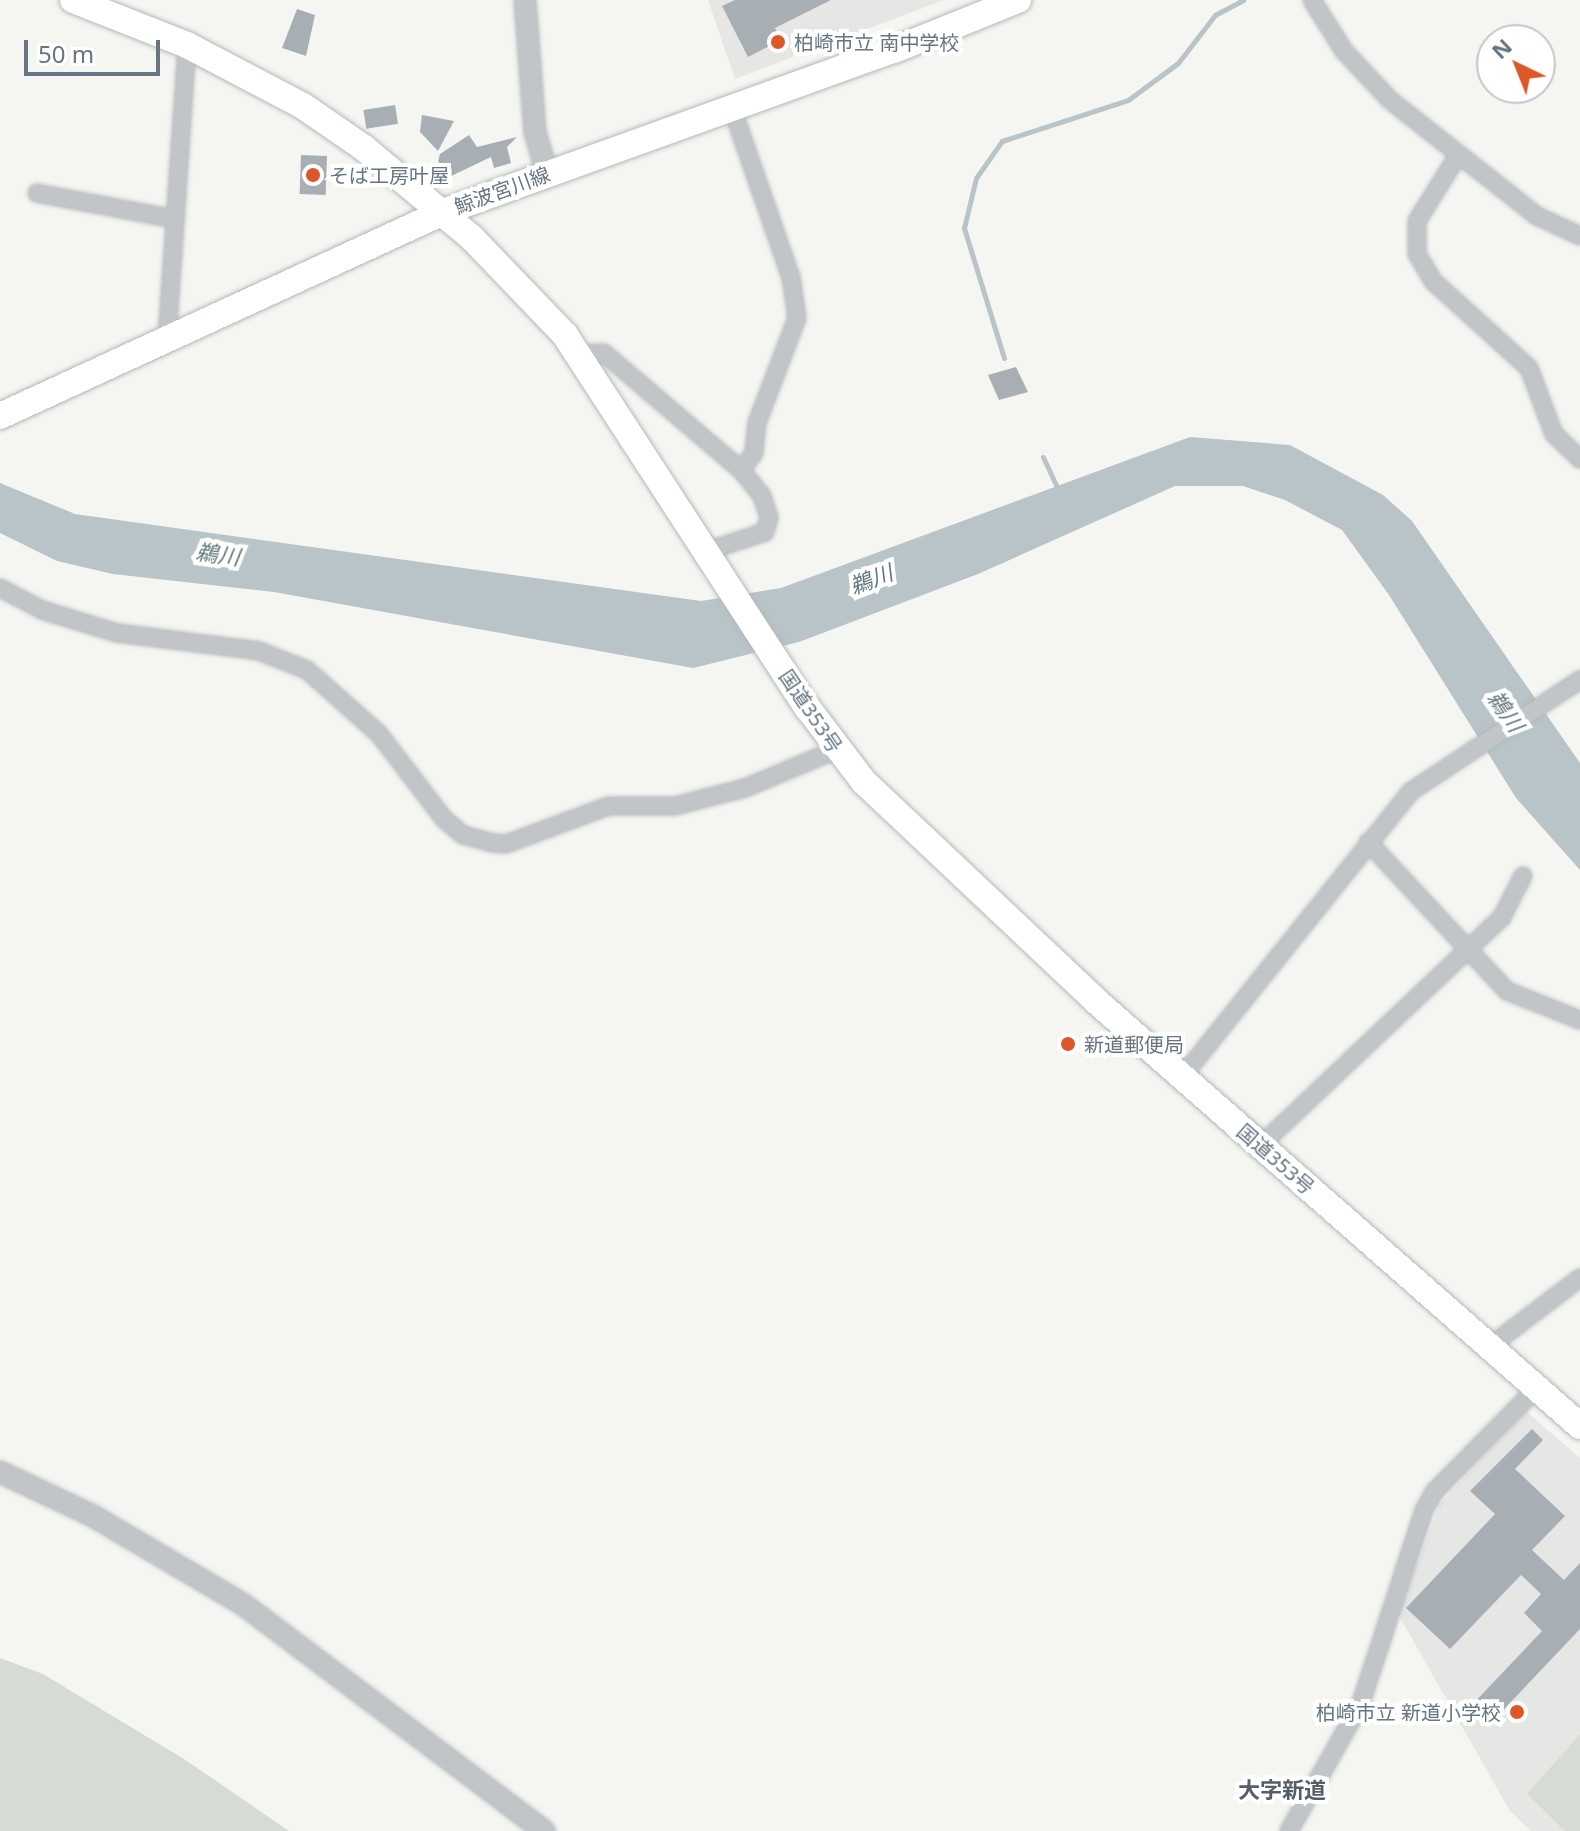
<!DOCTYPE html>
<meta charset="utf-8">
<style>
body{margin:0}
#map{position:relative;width:1580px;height:1831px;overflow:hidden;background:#f5f6f2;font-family:"Noto Sans","Noto Sans JP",sans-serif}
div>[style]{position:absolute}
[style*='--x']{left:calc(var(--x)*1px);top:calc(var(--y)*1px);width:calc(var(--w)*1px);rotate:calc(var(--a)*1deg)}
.built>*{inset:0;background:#e6e7e5}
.green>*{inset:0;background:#d6dcd3}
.water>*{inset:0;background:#b8c4c8}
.stream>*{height:5px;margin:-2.5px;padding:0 2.5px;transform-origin:2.5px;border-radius:2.5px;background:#b8c4c8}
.building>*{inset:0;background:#a7afb4;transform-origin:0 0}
.roads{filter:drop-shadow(0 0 2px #b4b8bc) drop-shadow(0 0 2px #b4b8bc)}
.minor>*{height:16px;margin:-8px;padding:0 8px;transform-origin:8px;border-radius:8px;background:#c1c5c8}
.tertiary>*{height:20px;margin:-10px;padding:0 10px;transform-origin:10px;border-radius:10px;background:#c1c5c8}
.primary>*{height:26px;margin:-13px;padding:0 13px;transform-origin:13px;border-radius:13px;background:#fff}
.trunk>*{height:26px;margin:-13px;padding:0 13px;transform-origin:13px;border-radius:13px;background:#fff}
.dots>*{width:22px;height:22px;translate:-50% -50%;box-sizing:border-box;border:4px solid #fff;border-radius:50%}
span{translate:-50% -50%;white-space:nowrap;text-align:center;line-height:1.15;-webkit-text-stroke:8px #fff;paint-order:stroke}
.poi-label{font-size:20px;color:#657582}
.left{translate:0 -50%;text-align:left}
.right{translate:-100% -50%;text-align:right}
.street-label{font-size:20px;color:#657582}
.water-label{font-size:22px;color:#61777f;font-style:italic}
.neighbourhood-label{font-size:22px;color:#535e68;font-weight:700}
.north{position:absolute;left:1476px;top:24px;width:80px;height:80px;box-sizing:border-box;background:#fff;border:2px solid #c1c8cd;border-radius:50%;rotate:317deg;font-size:22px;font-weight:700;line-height:32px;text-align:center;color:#657582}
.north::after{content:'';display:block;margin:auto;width:28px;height:36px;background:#de5729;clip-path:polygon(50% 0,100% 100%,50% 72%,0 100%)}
.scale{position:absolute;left:24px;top:40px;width:136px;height:36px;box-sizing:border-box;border:4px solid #657582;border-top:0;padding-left:10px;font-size:24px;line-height:28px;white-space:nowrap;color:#657582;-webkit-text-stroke:6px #fff;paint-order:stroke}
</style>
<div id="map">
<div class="built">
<div style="clip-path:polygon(708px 0,944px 0,735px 79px)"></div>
<div style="clip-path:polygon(1526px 1411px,1580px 1458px,1580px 1831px,1531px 1831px,1510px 1811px,1398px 1614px,1440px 1504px)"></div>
</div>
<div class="green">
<div style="clip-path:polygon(0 1658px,43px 1674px,184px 1759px,289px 1831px,0 1831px)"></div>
<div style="clip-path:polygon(1580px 1734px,1580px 1831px,1565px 1831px,1527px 1794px)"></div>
</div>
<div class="water">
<div style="clip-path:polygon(1190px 437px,1290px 445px,1383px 495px,1412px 521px,1580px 763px,1580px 870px,1516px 798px,1389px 595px,1342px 530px,1285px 500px,1243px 486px,1175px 486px,978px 574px,799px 642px,693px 668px,274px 592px,113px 574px,57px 561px,0 533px,0 483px,75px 514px,701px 601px,781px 588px)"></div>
</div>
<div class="stream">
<div style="--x:1004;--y:358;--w:136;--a:-107.1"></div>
<div style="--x:964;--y:228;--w:51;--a:-76.5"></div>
<div style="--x:976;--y:178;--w:45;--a:-54.9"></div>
<div style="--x:1002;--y:141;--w:133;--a:-18"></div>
<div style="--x:1128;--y:100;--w:62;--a:-36.5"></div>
<div style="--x:1178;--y:63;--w:61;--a:-52.4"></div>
<div style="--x:1215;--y:15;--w:32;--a:-28"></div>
<div style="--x:1043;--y:457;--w:35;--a:65"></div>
</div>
<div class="building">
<div style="clip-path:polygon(735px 0,831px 0,775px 28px,781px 40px,748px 57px,722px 6px)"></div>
<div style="clip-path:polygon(297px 9px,315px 15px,306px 56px,282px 48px)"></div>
<div style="left:395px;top:105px;width:19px;height:32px;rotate:81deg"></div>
<div style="clip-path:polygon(422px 115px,454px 121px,438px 151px,420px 132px)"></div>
<div style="clip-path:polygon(469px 135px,477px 147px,517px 137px,507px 147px,511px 163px,494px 168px,491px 157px,449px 177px,438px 161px,440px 154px)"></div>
<div style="left:301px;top:155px;width:26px;height:39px;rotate:2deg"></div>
<div style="clip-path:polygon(1016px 367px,1028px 392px,999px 400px,988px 375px)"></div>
<div style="clip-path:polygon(1532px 1429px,1543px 1440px,1515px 1469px,1565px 1516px,1532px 1550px,1564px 1580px,1580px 1563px,1580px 1629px,1488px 1726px,1469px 1708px,1542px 1631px,1524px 1613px,1541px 1594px,1521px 1575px,1450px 1649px,1406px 1608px,1495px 1514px,1470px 1491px)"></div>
</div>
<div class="roads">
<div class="minor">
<div style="--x:1312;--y:0;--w:60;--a:57.9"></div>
<div style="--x:1344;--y:51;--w:67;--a:46.8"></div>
<div style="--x:1390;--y:100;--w:187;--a:38.3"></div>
<div style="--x:1537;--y:216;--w:47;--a:24.9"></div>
<div style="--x:732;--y:108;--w:179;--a:70.8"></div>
<div style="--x:791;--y:277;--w:41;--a:81.7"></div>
<div style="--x:797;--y:318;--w:112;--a:110.9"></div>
<div style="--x:757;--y:423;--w:30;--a:96"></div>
<div style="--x:754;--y:453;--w:21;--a:127"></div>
<div style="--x:1457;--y:157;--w:75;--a:122"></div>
<div style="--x:1417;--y:221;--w:33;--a:90"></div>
<div style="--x:1417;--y:254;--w:33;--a:59"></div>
<div style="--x:1434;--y:282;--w:128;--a:42.2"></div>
<div style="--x:1529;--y:368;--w:71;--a:69.3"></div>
<div style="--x:1554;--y:434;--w:36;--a:44"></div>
<div style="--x:37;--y:193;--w:140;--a:10.7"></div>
<div style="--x:167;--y:339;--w:295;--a:-86.1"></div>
<div style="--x:577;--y:354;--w:27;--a:-2"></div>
<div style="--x:604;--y:353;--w:180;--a:40.5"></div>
<div style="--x:741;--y:470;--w:33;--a:51"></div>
<div style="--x:762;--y:496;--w:23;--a:72"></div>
<div style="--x:769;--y:518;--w:15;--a:106"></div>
<div style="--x:765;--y:532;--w:63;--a:161.6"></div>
<div style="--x:0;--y:588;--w:47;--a:27.6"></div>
<div style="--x:42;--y:610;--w:78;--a:17"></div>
<div style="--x:117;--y:633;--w:143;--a:7.2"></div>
<div style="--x:259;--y:651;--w:52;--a:21.6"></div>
<div style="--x:307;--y:670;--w:96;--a:41.6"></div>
<div style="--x:379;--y:734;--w:107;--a:52.6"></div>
<div style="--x:444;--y:819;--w:25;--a:40"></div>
<div style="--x:463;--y:835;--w:30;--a:15"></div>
<div style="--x:492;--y:843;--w:14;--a:4"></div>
<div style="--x:506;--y:844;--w:110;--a:-20.3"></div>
<div style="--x:609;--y:806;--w:66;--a:0"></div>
<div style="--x:675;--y:806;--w:72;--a:-14.4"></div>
<div style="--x:745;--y:788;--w:99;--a:-22.7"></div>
<div style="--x:1368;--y:842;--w:204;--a:47"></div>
<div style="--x:1507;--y:991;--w:79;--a:21.7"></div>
<div style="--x:1182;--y:1077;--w:365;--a:-51.3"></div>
<div style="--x:1410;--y:792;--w:204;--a:-33.4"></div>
<div style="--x:1261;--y:1145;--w:332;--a:-43.4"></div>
<div style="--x:1502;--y:917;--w:46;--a:-62.9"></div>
<div style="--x:1489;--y:1347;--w:114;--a:-37.2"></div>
<div style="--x:1289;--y:1831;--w:147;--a:-60.6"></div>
<div style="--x:1361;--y:1703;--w:203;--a:-71.9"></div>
<div style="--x:1424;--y:1510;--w:22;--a:-60"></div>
<div style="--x:1435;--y:1491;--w:145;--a:-45.3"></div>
</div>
<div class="tertiary">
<div style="--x:525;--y:0;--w:132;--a:85.7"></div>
<div style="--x:535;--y:132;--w:43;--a:73.7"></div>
<div style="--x:0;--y:1472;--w:103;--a:25.3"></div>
<div style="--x:93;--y:1516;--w:175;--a:30.5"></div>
<div style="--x:244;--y:1605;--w:376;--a:37"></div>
</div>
<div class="primary">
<div style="--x:0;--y:416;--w:488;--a:-24.7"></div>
<div style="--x:443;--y:212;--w:479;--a:-19.8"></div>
<div style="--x:894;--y:50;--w:134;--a:-22"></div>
</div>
<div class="trunk">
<div style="--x:73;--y:0;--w:123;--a:21.5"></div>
<div style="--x:187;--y:45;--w:131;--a:27.7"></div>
<div style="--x:303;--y:106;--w:74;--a:34.5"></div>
<div style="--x:364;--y:148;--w:139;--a:39.8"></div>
<div style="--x:471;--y:237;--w:136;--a:46.2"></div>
<div style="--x:565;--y:335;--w:444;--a:57"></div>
<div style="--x:807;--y:707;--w:94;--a:52.8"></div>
<div style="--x:864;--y:782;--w:319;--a:43.3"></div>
<div style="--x:1096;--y:1001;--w:644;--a:41.29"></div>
</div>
</div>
<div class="dots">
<div style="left:778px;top:42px;background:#de5729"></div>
<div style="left:313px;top:175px;background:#de5729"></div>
<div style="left:1068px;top:1044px;background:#de5729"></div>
<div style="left:1517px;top:1712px;background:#de5729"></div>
</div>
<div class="poi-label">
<span class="left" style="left:794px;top:42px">柏崎市立 南中学校</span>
<span class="left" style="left:329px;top:175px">そば工房叶屋</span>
<span class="left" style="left:1084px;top:1044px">新道郵便局</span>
<span class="right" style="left:1501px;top:1712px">柏崎市立 新道小学校</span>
</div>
<div class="street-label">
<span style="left:502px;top:190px;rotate:-20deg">鯨波宮川線</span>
<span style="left:811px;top:711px;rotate:56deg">国道353号</span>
<span style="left:1276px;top:1159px;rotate:41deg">国道353号</span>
</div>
<div class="water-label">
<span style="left:218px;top:554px;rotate:8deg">鵜川</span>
<span style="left:871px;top:579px;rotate:-21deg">鵜川</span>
<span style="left:1506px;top:711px;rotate:55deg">鵜川</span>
</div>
<div class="neighbourhood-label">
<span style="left:1282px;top:1790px">大字新道</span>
</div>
<div class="north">N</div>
<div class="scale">50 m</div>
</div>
